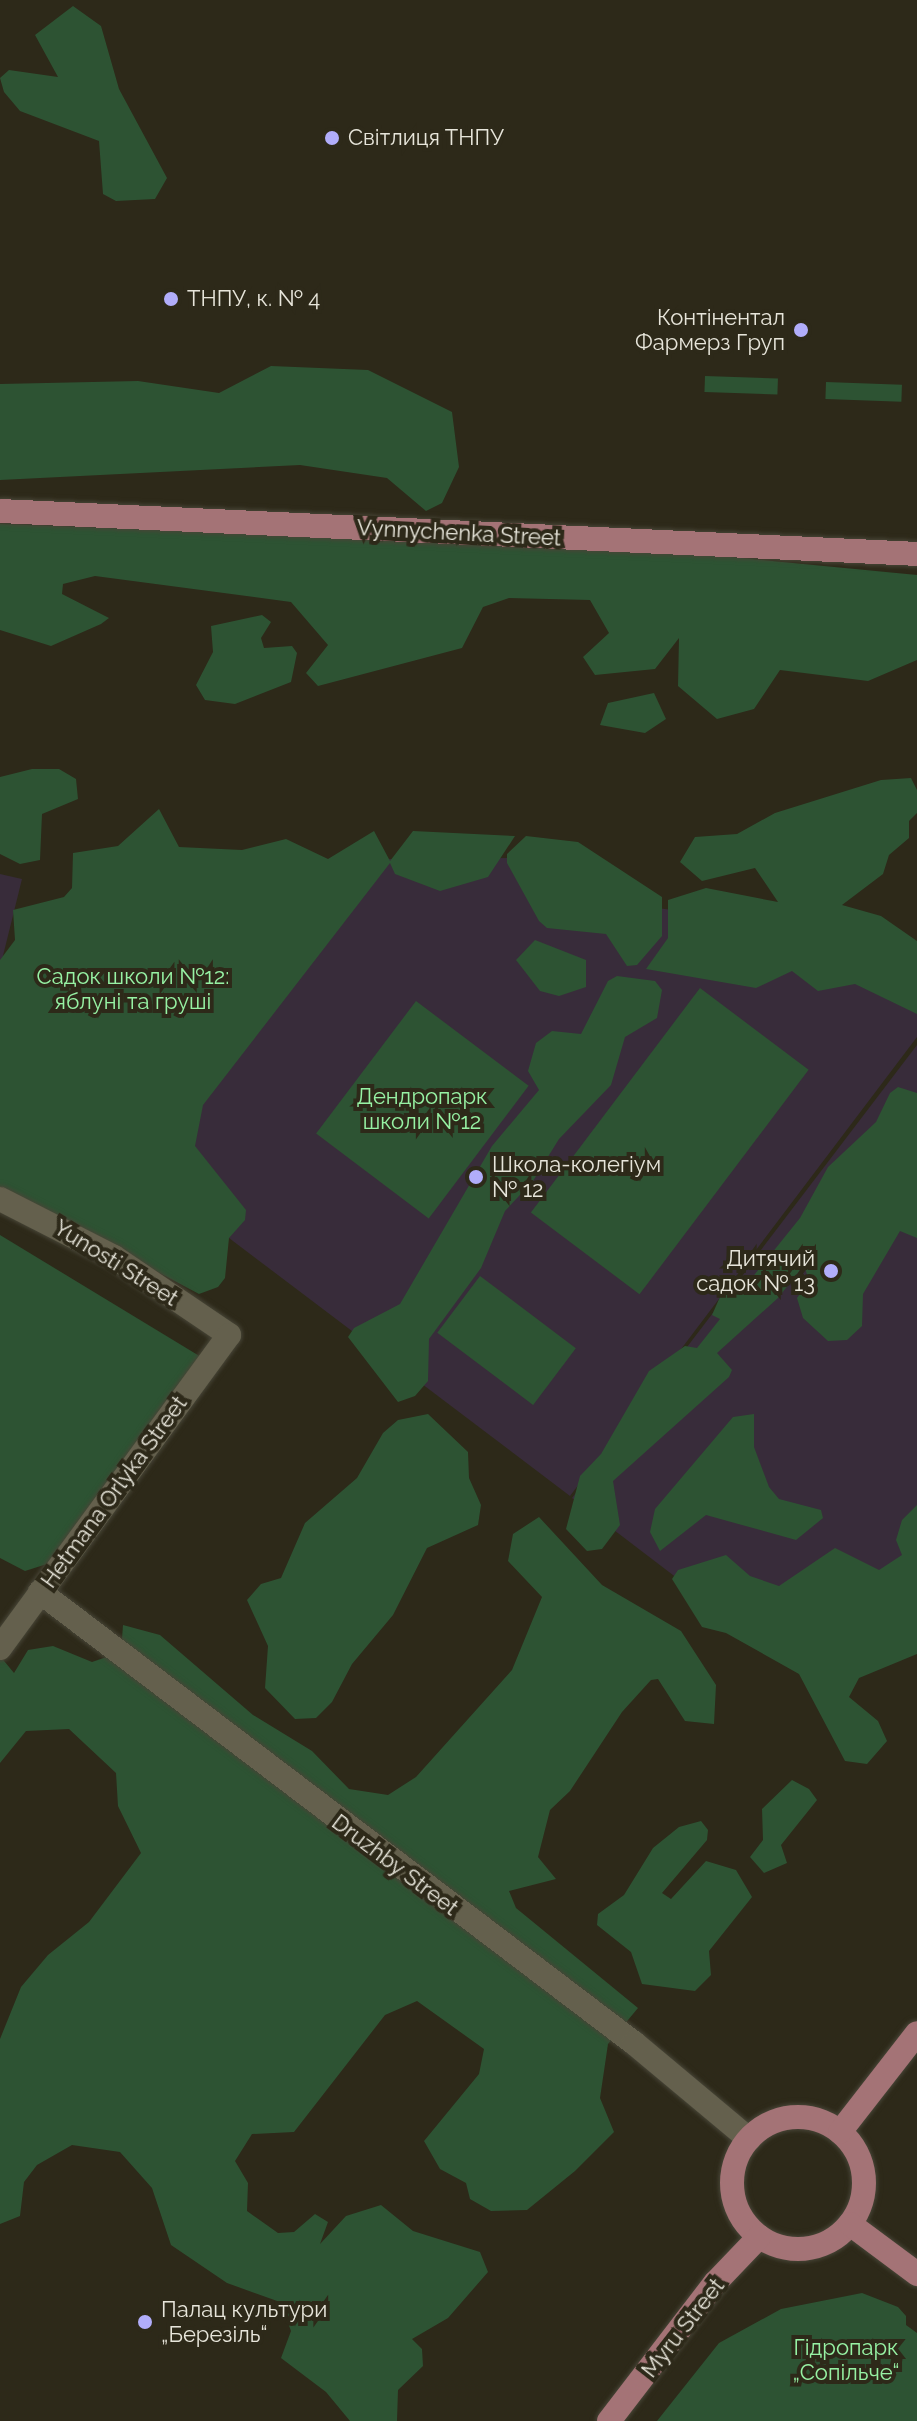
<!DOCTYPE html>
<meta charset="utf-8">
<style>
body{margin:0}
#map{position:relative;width:917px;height:2421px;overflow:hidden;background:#2d2919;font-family:Raleway,sans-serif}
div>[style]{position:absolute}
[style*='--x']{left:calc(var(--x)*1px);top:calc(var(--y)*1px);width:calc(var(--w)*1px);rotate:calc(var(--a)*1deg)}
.education>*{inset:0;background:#382c3a}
.green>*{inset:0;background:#2d5333;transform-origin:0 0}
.roads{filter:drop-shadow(0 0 2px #474537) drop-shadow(0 0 2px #474537)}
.minor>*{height:24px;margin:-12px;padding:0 12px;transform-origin:12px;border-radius:12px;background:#64604d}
.major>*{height:24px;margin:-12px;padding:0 12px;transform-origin:12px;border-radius:12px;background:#a47376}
.major>.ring{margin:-12px;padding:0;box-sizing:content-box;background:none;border:24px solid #a47376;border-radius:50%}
.dots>*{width:22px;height:22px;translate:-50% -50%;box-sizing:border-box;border:4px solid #2d2919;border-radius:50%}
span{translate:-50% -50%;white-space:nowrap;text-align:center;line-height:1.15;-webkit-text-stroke:8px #2d2919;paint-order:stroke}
.poi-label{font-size:22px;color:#e7e5da}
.left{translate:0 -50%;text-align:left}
.right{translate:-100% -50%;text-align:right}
.street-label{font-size:22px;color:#e7e5da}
.park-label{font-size:22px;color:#97f2a4}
</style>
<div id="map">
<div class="education">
<div style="clip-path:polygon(525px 858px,565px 895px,722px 917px,917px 1005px,917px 1037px,570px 1496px,229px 1238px,53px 1117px,260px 860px)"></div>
<div style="clip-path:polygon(0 874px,22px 879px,0 968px)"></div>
<div style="clip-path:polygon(917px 1045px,917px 1562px,821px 1688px,572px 1498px)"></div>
</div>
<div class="green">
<div style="clip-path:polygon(73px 6px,101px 26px,119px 89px,167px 178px,155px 199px,116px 201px,103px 194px,99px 141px,20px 111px,4px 92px,0 78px,9px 70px,58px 77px,35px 35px)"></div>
<div style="clip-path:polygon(271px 366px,368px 370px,452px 412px,459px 467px,442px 503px,426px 511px,387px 478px,300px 465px,0 480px,0 384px,138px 381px,219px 393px)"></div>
<div style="left:705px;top:376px;width:73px;height:16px;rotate:2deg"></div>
<div style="left:826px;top:382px;width:76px;height:17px;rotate:2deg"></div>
<div style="clip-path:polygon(0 524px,638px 548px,917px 575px,917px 660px,868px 681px,780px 670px,754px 709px,717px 719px,678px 686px,679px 638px,655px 669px,595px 675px,583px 657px,609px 633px,590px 600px,509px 598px,483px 607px,462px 648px,318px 686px,306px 673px,328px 645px,291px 602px,95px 576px,63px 584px,62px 594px,109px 618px,101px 624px,51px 646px,0 630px)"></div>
<div style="clip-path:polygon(262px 615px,271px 622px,261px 638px,264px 648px,292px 646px,297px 653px,291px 682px,235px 704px,205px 700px,196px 685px,213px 652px,211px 626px)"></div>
<div style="clip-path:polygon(654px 693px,666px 719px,645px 733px,600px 725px,608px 703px)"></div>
<div style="clip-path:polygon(32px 769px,59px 769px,76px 779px,78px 799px,42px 814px,40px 860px,20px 864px,0 854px,0 777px)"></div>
<div style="clip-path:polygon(911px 778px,917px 790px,917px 813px,909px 821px,909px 838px,889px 855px,883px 874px,842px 905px,881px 916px,917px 941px,917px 1014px,855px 984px,818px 991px,792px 971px,756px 988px,646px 969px,668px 938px,668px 900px,706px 888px,778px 902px,755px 868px,702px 881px,680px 862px,695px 837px,737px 834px,775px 813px,881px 780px)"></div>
<div style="clip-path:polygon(159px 809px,179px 847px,242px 850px,286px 839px,328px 859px,374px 831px,390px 861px,413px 831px,515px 836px,488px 877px,440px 891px,395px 874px,390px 863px,203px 1105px,195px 1146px,246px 1210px,245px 1220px,229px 1238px,225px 1278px,218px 1287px,199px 1294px,0 1188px,0 960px,15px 940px,13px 910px,64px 897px,72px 888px,73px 853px,118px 846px)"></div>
<div style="clip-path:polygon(526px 836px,578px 842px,662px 897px,662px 936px,637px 965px,627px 966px,606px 934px,547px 928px,539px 921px,507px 863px,507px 854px)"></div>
<div style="clip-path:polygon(535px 940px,586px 960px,586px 987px,559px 996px,540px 991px,516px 960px)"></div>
<div style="clip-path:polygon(617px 976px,655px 981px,662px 990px,657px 1018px,625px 1037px,611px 1085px,559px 1139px,533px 1181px,505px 1211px,481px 1268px,429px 1339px,428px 1381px,415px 1396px,398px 1402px,348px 1337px,354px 1328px,400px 1304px,492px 1146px,539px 1090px,528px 1071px,536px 1043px,552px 1031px,581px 1034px,608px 981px)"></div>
<div style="left:700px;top:988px;width:136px;height:281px;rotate:37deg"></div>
<div style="left:416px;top:1001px;width:141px;height:166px;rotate:37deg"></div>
<div style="clip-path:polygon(898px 1087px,917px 1093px,917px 1238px,900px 1231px,863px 1294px,862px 1326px,847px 1340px,828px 1341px,803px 1318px,797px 1298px,809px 1281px,804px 1265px,778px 1298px,717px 1353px,732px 1370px,729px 1377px,613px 1481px,620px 1525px,602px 1549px,587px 1551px,566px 1529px,580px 1476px,601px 1454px,649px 1371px,685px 1346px,697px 1348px,720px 1319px,712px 1315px,727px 1281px,751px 1279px,800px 1218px,828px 1167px,876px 1122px,890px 1093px)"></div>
<div style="clip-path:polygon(0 1235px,206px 1360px,80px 1527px,47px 1564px,25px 1571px,0 1558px)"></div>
<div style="left:480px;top:1276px;width:120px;height:71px;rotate:37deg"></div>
<div style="clip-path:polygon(428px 1414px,468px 1452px,469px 1478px,481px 1505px,478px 1525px,427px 1548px,393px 1615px,352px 1664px,332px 1702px,316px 1718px,295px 1719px,265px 1688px,268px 1646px,247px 1600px,261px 1584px,281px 1578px,305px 1523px,357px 1478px,383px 1433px,398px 1420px)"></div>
<div style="clip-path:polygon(754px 1414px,754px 1447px,769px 1487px,779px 1499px,821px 1510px,823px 1518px,796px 1540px,706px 1515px,660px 1551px,650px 1532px,655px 1509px,733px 1417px)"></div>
<div style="clip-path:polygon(917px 1505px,917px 1654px,859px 1678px,849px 1697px,878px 1721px,887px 1741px,867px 1764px,845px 1761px,799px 1674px,726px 1633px,702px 1627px,672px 1579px,678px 1570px,726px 1555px,750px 1576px,779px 1586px,835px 1548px,879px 1570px,902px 1555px,896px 1540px,902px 1520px)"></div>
<div style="clip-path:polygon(539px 1517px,602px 1585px,681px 1631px,716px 1685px,714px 1724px,685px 1721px,658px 1679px,651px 1680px,622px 1712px,570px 1791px,550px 1810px,538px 1857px,556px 1879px,509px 1891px,516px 1908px,638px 2008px,608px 2044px,600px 2098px,614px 2132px,575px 2171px,527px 2210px,491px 2211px,470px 2199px,466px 2183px,440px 2169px,424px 2141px,479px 2074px,484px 2049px,417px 2001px,385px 2015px,294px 2132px,252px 2134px,235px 2161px,248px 2183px,247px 2211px,278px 2233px,294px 2232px,315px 2214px,328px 2222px,320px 2244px,346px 2216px,381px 2205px,413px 2231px,480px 2252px,488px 2272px,448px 2318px,412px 2339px,422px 2349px,423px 2366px,398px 2390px,397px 2421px,350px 2421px,326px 2392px,281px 2358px,291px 2331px,280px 2302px,227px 2283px,171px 2245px,152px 2188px,120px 2152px,72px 2145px,37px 2165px,24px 2182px,20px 2216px,0 2224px,0 2039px,21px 1987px,48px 1955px,89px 1922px,141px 1853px,118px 1806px,116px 1773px,69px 1729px,26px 1731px,0 1763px,0 1656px,14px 1673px,28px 1650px,53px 1646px,92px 1662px,121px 1652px,123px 1625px,160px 1635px,253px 1715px,312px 1751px,349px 1789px,388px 1795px,416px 1777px,512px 1670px,542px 1597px,508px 1561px,513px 1534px)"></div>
<div style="clip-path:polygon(792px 1780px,809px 1789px,817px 1800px,781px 1845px,787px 1863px,764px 1873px,750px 1857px,763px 1840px,762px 1809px)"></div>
<div style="clip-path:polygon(701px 1821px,708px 1830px,707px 1840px,662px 1893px,671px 1899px,706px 1861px,736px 1870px,752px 1897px,709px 1951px,711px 1975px,695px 1991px,642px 1984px,631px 1952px,597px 1925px,598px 1914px,624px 1895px,653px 1848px,679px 1827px)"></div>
<div style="clip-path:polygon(862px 2293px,898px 2307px,906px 2316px,906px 2325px,917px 2333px,917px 2421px,657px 2421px,719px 2343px,781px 2309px)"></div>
</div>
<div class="roads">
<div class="minor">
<div style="--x:0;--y:1199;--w:128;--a:27"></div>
<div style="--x:114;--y:1257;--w:139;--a:34.1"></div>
<div style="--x:229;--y:1335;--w:388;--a:126.2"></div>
<div style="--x:40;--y:1592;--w:746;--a:37.21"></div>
<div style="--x:634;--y:2043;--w:150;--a:39.9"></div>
</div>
<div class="major">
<div style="--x:0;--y:511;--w:918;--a:2.68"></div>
<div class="ring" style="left:732px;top:2117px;width:108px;height:108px"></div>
<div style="--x:840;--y:2132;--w:125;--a:-52.1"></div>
<div style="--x:850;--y:2224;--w:84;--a:36.7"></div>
<div style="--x:609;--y:2421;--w:174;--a:-52.5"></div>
<div style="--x:715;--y:2283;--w:64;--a:-46.3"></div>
</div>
</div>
<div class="dots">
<div style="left:332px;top:138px;background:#b1adfa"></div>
<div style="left:171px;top:299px;background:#b1adfa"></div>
<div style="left:801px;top:330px;background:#b1adfa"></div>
<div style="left:476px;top:1177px;background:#b1adfa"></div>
<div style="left:831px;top:1271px;background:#b1adfa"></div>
<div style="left:145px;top:2322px;background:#b1adfa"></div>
</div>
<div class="poi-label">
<span class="left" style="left:348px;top:138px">Світлиця ТНПУ</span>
<span class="left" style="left:187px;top:299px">ТНПУ, к. № 4</span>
<span class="right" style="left:785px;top:330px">Контінентал<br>Фармерз Груп</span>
<span class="left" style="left:492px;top:1177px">Школа-колегіум<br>№ 12</span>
<span class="right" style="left:815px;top:1271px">Дитячий<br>садок № 13</span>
<span class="left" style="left:161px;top:2322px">Палац культури<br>„Березіль“</span>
</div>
<div class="street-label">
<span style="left:459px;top:533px;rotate:3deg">Vynnychenka Street</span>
<span style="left:116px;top:1263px;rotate:32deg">Yunosti Street</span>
<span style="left:114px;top:1492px;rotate:-54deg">Hetmana Orlyka Street</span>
<span style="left:395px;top:1865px;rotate:37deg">Druzhby Street</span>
<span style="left:683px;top:2328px;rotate:-52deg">Myru Street</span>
</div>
<div class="park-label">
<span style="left:133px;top:989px">Садок школи №12:<br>яблуні та груші</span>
<span style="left:422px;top:1109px">Дендропарк<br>школи №12</span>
<span style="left:846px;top:2360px">Гідропарк<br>„Сопільче“</span>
</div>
</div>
